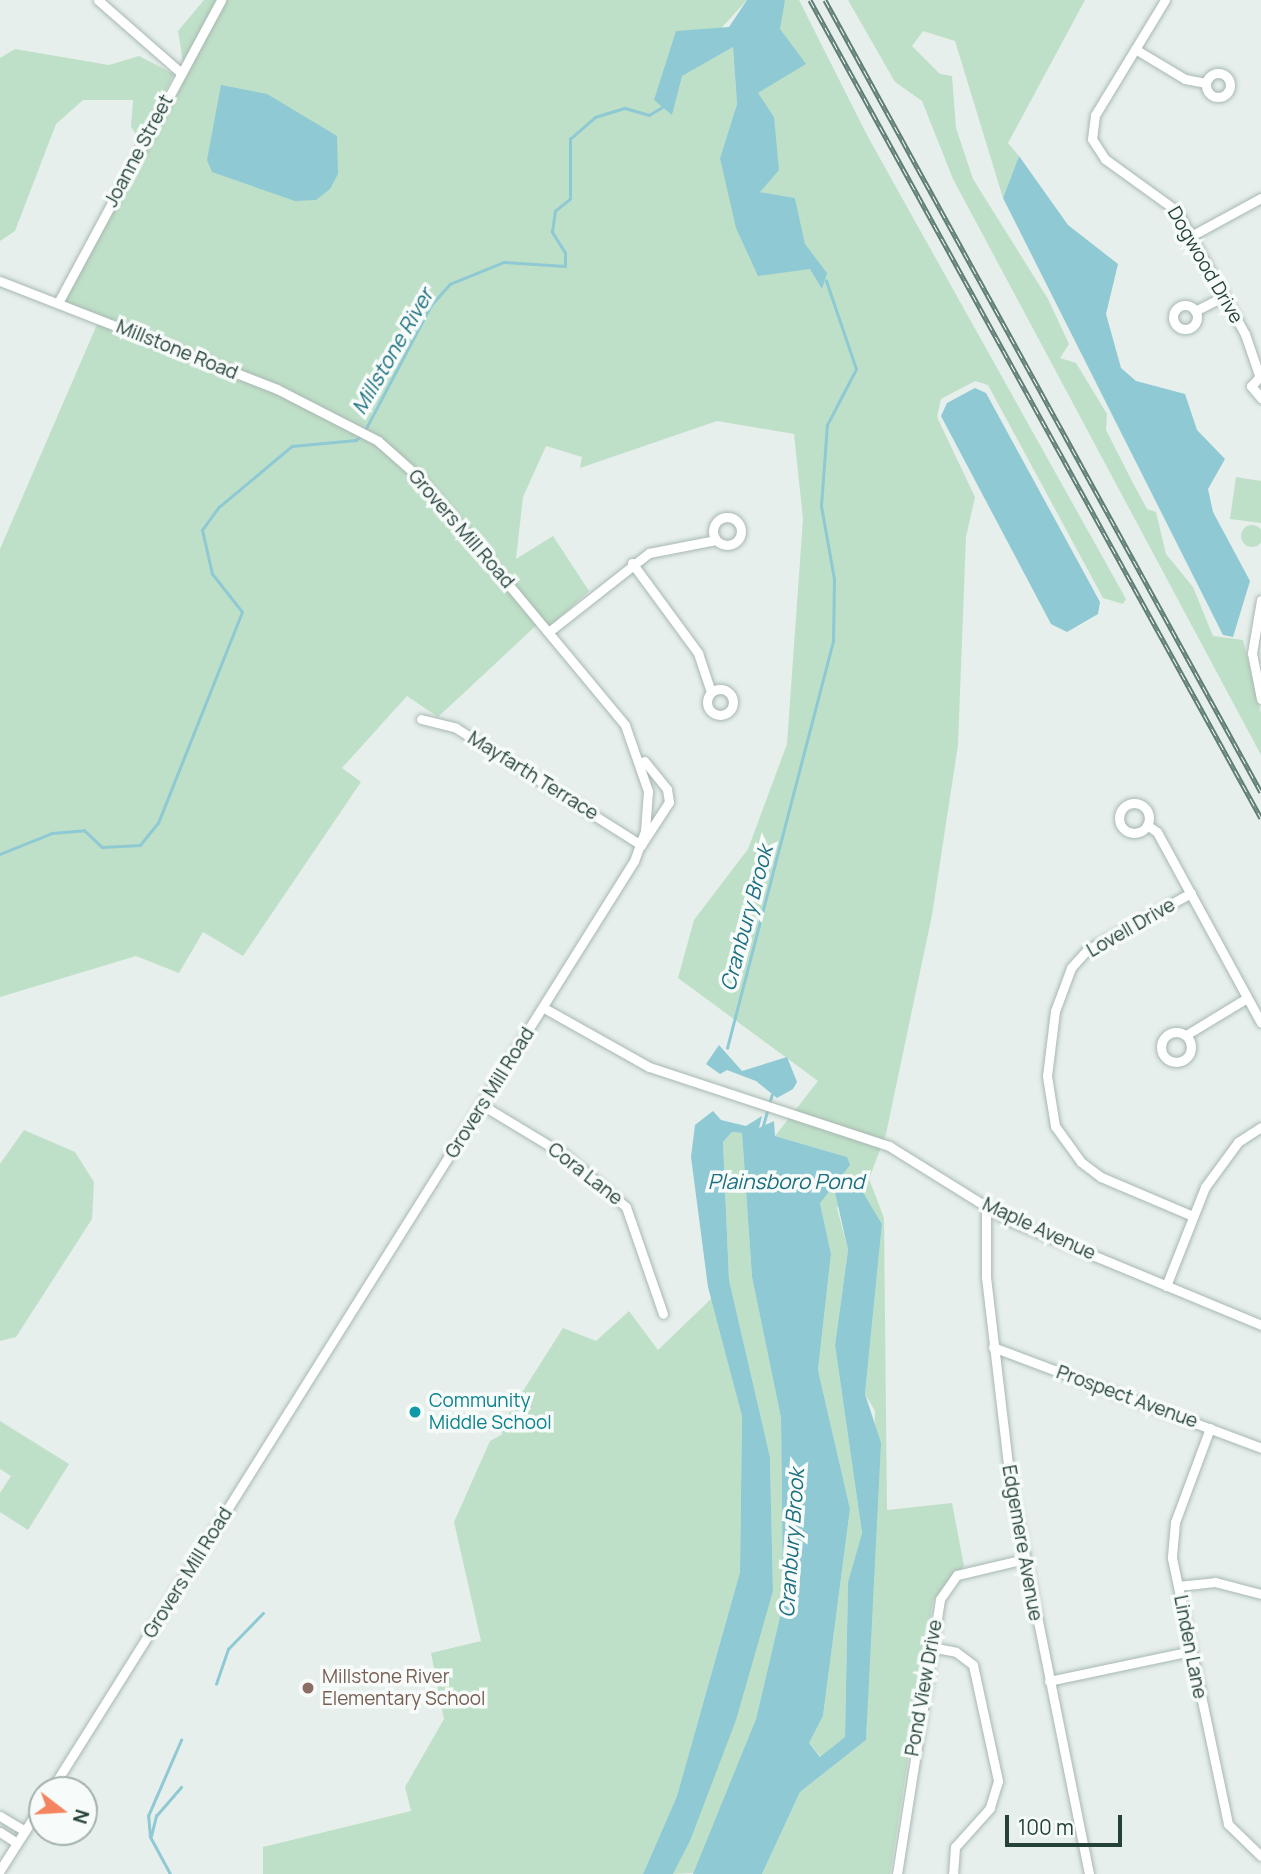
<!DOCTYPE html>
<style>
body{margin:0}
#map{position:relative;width:1261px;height:1874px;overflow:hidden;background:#e6efeb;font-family:Manrope,sans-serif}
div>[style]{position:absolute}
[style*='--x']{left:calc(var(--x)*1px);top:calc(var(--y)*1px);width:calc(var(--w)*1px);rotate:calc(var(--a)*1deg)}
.green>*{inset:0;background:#bfe0c8}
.round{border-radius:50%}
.water>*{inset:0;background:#8ec9d4}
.stream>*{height:2.5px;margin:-1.25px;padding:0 1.25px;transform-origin:1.25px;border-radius:1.25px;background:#8ec9d4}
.roads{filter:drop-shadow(0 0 2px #a8b8b2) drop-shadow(0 0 2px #a8b8b2)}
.minor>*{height:9px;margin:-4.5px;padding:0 4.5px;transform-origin:4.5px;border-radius:4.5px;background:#fff}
.minor>.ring{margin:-4.5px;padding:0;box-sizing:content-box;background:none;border:9px solid #fff;border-radius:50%}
.rail>*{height:5px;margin-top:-2.5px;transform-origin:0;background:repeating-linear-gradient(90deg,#f7fbf9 0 8px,#5f7d75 0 16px);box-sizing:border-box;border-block:2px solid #5f7d75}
.dots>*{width:19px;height:19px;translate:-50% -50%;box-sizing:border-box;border:4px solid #f7fbf9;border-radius:50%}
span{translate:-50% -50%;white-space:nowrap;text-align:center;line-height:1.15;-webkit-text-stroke:7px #f7fbf9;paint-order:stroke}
.street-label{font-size:19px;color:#24423a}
.culture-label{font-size:19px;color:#0d838f}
.left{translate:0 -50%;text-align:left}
.education-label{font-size:19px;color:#785e54}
.water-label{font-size:21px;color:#1c6f80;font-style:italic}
.north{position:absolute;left:28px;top:1776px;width:70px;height:70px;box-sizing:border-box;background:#f7fbf9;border:2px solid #a3b1ad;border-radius:50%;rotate:107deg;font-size:19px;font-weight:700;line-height:28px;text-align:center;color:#24423a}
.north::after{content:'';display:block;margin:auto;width:24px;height:32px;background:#f4845f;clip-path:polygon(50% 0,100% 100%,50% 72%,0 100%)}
.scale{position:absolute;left:1005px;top:1815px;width:117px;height:32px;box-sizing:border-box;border:4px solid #24423a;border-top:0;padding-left:9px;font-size:21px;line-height:24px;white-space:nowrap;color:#24423a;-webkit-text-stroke:5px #f7fbf9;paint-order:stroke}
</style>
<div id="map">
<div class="green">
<div style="clip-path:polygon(204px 0,747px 0,655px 100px,672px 114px,681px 76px,733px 47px,737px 104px,720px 158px,810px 269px,827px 273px,805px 245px,795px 198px,760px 192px,774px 117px,757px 93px,785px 0,799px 0,868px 137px,1126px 599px,1123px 604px,1103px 598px,988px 385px,975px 381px,941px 399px,937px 417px,975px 497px,966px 537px,958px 745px,932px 915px,886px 1134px,869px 1179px,884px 1218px,887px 1510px,952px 1503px,964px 1566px,933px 1601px,890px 1874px,762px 1874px,800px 1792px,866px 1740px,875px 1411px,865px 1394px,882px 1224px,855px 1179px,837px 1208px,848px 1250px,835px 1345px,862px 1533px,848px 1582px,845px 1737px,821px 1757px,809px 1743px,823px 1716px,850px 1509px,818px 1370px,831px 1254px,820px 1203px,847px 1157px,775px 1136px,818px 1081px,678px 978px,694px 920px,748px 849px,787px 744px,803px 519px,794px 434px,717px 421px,580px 468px,582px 457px,546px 446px,523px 497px,516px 559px,553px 536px,589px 591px,545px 631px,539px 623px,438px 717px,407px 696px,342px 768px,361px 782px,243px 956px,203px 932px,179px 973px,136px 956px,0 997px,0 549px,99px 320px,60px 304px,185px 75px,178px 31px)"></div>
<div style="clip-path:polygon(848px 0,1085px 0,1008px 143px,1019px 156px,1003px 198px,955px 41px,923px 31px,912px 46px,940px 74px,952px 76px,956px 128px,973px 179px,1048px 299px,1069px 344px,1060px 358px,1076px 363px,1107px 414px,1106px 430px,1133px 483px,1147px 509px,1156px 512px,1166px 554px,1193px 587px,1213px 636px,1243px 640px,1261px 713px,1261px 755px,953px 179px,922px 101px,895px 82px)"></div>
<div style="clip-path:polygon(15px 49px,109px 65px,139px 56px,174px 74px,140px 140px,131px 127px,133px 100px,83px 100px,56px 124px,15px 231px,0 241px,0 58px)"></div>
<div style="clip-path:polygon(1236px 477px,1261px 481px,1261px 523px,1230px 519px)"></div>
<div class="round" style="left:1241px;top:525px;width:22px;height:22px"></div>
<div style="clip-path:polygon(24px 1130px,75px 1152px,94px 1182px,92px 1219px,16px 1337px,0 1341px,0 1164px)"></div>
<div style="clip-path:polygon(732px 1132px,742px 1133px,752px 1277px,781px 1418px,783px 1604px,756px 1719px,694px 1873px,673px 1874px,690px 1841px,773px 1591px,770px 1457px,729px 1280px,723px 1142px)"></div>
<div style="clip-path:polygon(713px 1297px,742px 1416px,740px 1572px,677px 1796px,643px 1874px,263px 1874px,263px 1847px,411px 1811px,405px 1787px,444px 1719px,431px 1653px,481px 1641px,454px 1522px,490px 1441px,503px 1434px,499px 1429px,563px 1328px,596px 1341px,629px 1311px,658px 1350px)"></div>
<div style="clip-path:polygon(0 1421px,69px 1464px,28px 1530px,0 1512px,0 1493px,11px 1476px,0 1469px)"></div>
</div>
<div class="water">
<div style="clip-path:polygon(747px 0,785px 0,780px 29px,806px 64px,758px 93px,774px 117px,779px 170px,760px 192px,795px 198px,805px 244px,827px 273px,822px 289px,810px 269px,758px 276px,736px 228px,720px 158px,737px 104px,733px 47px,682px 76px,672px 115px,654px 100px,676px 31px,729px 27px)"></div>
<div style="clip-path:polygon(221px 85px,267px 94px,337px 136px,338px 174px,330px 189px,316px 200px,295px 201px,212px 172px,207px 160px)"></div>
<div style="clip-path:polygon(1019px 156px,1068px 225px,1118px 264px,1106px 314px,1121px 368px,1136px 381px,1185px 394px,1197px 430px,1225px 459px,1208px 489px,1213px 512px,1250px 581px,1233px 637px,1223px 635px,1003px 198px)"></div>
<div style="clip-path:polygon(975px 388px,986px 393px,1100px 602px,1098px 614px,1067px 632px,1051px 624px,941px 416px,947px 403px)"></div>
<div style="clip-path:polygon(719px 1045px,742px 1071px,787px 1057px,797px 1082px,793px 1089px,777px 1098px,756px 1081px,727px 1070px,720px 1074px,706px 1064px)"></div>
<div style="clip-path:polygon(713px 1111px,721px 1120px,746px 1126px,762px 1116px,759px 1128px,774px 1121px,775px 1136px,847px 1157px,850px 1165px,820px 1203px,831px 1254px,818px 1370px,850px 1509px,823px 1716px,809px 1743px,820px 1757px,845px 1737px,848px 1582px,862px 1533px,835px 1345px,848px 1250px,835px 1192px,855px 1179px,882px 1224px,865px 1394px,881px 1443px,866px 1740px,800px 1792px,762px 1874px,693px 1874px,756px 1719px,783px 1604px,781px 1418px,752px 1277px,742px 1133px,732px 1132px,723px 1142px,729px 1280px,770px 1457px,773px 1591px,736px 1720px,690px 1841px,673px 1874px,643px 1874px,677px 1796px,740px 1572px,742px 1416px,708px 1287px,691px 1157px,695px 1125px)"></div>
</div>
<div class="stream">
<div style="--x:0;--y:854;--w:56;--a:-22"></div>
<div style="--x:52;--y:833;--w:32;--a:-5"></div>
<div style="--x:84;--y:830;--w:25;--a:43"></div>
<div style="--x:102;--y:847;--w:38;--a:-3"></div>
<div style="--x:140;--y:845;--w:28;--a:-51"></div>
<div style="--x:158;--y:823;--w:227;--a:-68.3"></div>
<div style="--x:242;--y:612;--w:48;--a:-128.3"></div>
<div style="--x:212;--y:574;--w:45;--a:-102.8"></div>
<div style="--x:202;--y:530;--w:29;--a:-54"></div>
<div style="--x:219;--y:507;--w:95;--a:-39.9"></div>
<div style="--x:292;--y:446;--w:64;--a:-5.4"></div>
<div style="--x:356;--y:440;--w:9;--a:-41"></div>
<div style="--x:363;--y:434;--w:146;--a:-62.2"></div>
<div style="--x:431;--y:305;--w:28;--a:-48"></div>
<div style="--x:450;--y:284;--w:58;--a:-22.2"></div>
<div style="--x:504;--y:262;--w:61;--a:3.8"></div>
<div style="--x:565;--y:266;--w:13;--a:-90"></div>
<div style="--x:565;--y:253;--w:25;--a:-122"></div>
<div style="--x:552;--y:232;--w:21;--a:-82"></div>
<div style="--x:555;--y:211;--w:19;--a:-39"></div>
<div style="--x:570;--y:199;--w:60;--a:-90"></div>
<div style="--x:570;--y:139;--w:33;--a:-41"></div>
<div style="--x:595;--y:117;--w:31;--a:-17"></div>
<div style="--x:625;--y:108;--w:25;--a:16"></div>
<div style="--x:649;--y:115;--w:17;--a:-31"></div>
<div style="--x:727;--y:1048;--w:420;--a:-75.4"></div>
<div style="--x:833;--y:642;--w:63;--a:-89.1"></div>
<div style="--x:834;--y:579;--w:74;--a:-100.1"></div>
<div style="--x:821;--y:506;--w:81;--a:-85.8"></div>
<div style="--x:827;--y:425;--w:63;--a:-62.6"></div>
<div style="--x:856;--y:369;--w:93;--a:-108.8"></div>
<div style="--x:762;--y:1129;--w:35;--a:-74"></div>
<div style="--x:216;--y:1684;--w:37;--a:-71"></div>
<div style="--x:228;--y:1649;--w:50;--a:-45.8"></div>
<div style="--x:151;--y:1836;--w:21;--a:-76"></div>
<div style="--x:156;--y:1816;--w:38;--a:-49"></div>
<div style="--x:170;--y:1874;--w:42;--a:-118.4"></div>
<div style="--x:150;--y:1837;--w:21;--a:-95"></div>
<div style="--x:148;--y:1816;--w:83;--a:-66.5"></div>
</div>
<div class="roads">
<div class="minor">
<div style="--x:98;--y:0;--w:111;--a:41.3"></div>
<div style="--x:1165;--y:0;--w:135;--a:121.3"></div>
<div style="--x:1095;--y:115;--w:24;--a:97"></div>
<div style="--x:1092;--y:139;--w:24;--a:57"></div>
<div style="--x:1105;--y:159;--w:89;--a:35.8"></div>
<div style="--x:1177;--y:211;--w:141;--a:61.1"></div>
<div style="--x:1245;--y:334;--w:43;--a:71.1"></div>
<div style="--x:1135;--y:49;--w:58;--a:31"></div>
<div style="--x:1185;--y:79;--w:21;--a:11"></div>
<div class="ring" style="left:1206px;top:73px;width:15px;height:15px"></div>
<div style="--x:1191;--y:236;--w:80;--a:-28.5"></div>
<div style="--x:0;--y:281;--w:297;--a:21.3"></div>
<div style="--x:277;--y:389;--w:114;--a:27.2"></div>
<div style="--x:378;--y:441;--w:56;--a:41.4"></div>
<div style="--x:420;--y:478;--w:321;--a:50.3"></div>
<div style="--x:625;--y:725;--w:70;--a:70.8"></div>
<div style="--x:648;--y:791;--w:40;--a:94.3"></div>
<div style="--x:645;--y:831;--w:32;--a:110"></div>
<div style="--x:634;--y:861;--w:1097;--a:122.11"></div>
<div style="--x:58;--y:303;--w:344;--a:-61.7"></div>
<div class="ring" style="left:1173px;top:305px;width:15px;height:15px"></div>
<div style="--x:1195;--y:311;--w:33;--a:-27"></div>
<div style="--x:1261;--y:375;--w:15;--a:132"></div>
<div style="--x:1251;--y:386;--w:16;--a:50"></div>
<div class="ring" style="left:713px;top:517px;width:19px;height:19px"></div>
<div style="--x:632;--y:563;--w:112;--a:53.7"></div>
<div style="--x:698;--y:653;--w:41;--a:71.6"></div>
<div style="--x:1261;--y:600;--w:54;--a:99.6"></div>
<div style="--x:1252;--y:653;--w:47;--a:78.9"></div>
<div style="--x:551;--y:630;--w:125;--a:-38.2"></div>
<div style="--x:649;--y:553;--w:68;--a:-11"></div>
<div class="ring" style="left:707px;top:689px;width:17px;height:17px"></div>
<div style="--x:421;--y:719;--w:36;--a:14"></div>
<div style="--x:456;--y:728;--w:219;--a:32.3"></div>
<div style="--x:641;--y:845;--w:51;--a:-56.9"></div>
<div style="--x:669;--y:802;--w:13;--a:-99"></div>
<div style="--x:667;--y:789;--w:36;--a:-129"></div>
<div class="ring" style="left:1119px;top:803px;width:21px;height:21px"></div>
<div style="--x:1147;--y:825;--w:12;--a:35"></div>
<div style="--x:1157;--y:832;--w:217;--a:61.4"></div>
<div style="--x:1191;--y:893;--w:119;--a:151.3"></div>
<div style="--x:1087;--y:950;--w:24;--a:132"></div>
<div style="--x:1071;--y:968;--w:46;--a:110.4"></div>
<div style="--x:1055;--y:1011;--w:65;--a:97"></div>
<div style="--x:1047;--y:1076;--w:51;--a:80.9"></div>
<div style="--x:1055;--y:1126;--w:44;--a:54.2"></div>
<div style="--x:1081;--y:1162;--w:25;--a:37"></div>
<div style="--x:1101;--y:1177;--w:100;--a:23"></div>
<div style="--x:544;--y:1008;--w:120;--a:29.3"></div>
<div style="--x:649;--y:1067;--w:253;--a:18.2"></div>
<div style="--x:889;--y:1146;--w:140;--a:31.9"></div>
<div style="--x:1008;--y:1220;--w:274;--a:22.5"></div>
<div class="ring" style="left:1161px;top:1032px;width:21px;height:21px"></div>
<div style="--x:1186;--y:1035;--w:71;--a:-31.2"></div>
<div style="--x:482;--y:1105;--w:97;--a:31.1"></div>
<div style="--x:565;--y:1155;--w:80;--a:40.4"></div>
<div style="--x:626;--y:1207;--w:113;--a:70.9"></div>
<div style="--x:986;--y:1208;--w:69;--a:90"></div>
<div style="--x:986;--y:1277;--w:206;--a:83.3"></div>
<div style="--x:1010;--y:1482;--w:400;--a:78.6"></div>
<div style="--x:1166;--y:1286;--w:106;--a:-68.5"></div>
<div style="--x:1205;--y:1187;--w:56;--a:-53.7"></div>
<div style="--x:1238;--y:1142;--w:27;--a:-33"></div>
<div style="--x:993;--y:1347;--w:286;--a:20.6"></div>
<div style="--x:1210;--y:1428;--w:100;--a:110.4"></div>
<div style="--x:1175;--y:1522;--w:36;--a:95"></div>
<div style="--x:1172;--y:1558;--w:272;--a:78.1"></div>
<div style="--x:1228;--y:1824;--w:46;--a:44.1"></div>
<div style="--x:1178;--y:1586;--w:37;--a:-6"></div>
<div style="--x:1215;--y:1582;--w:48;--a:14.6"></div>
<div style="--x:931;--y:1647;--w:25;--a:11"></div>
<div style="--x:956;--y:1652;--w:21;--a:37"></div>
<div style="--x:973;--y:1665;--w:119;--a:77.8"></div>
<div style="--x:998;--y:1781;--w:28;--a:107"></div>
<div style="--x:990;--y:1808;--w:52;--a:131.9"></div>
<div style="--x:955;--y:1847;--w:27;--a:94"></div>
<div style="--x:1049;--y:1681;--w:145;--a:-11.9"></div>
<div style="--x:0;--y:1816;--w:29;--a:31"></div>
<div style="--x:0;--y:1832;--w:20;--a:33"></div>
<div style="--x:0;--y:1870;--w:78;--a:-57.5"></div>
<div style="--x:897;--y:1874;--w:278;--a:-81.1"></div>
<div style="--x:940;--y:1599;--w:29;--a:-55"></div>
<div style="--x:957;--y:1575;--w:69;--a:-13.4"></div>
</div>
</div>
<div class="rail">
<div style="--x:810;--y:0;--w:934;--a:61.13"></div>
<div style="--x:825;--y:0;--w:904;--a:61.17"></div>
</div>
<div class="dots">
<div style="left:415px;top:1412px;background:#0f9aa8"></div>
<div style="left:308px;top:1688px;background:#8d6e63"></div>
</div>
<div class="street-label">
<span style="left:139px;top:151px;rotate:-62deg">Joanne Street</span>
<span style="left:1205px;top:265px;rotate:60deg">Dogwood Drive</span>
<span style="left:177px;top:350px;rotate:22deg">Millstone Road</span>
<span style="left:461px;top:529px;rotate:49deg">Grovers Mill Road</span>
<span style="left:533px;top:776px;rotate:32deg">Mayfarth Terrace</span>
<span style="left:1131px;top:928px;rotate:-30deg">Lovell Drive</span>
<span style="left:490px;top:1093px;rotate:-58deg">Grovers Mill Road</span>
<span style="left:585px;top:1174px;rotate:38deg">Cora Lane</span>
<span style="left:1039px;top:1229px;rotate:25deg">Maple Avenue</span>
<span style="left:1127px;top:1397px;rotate:20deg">Prospect Avenue</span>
<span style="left:1022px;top:1543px;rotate:80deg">Edgemere Avenue</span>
<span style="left:188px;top:1573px;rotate:-58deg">Grovers Mill Road</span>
<span style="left:1190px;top:1647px;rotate:79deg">Linden Lane</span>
<span style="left:924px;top:1688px;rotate:-80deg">Pond View Drive</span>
</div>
<div class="culture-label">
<span class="left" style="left:429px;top:1412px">Community<br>Middle School</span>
</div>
<div class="education-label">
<span class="left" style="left:322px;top:1688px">Millstone River<br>Elementary School</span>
</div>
<div class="water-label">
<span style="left:392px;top:351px;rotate:-60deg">Millstone River</span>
<span style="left:746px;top:918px;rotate:-75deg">Cranbury Brook</span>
<span style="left:786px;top:1181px">Plainsboro Pond</span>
<span style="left:791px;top:1543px;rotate:-86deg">Cranbury Brook</span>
</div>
<div class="north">N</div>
<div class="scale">100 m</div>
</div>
